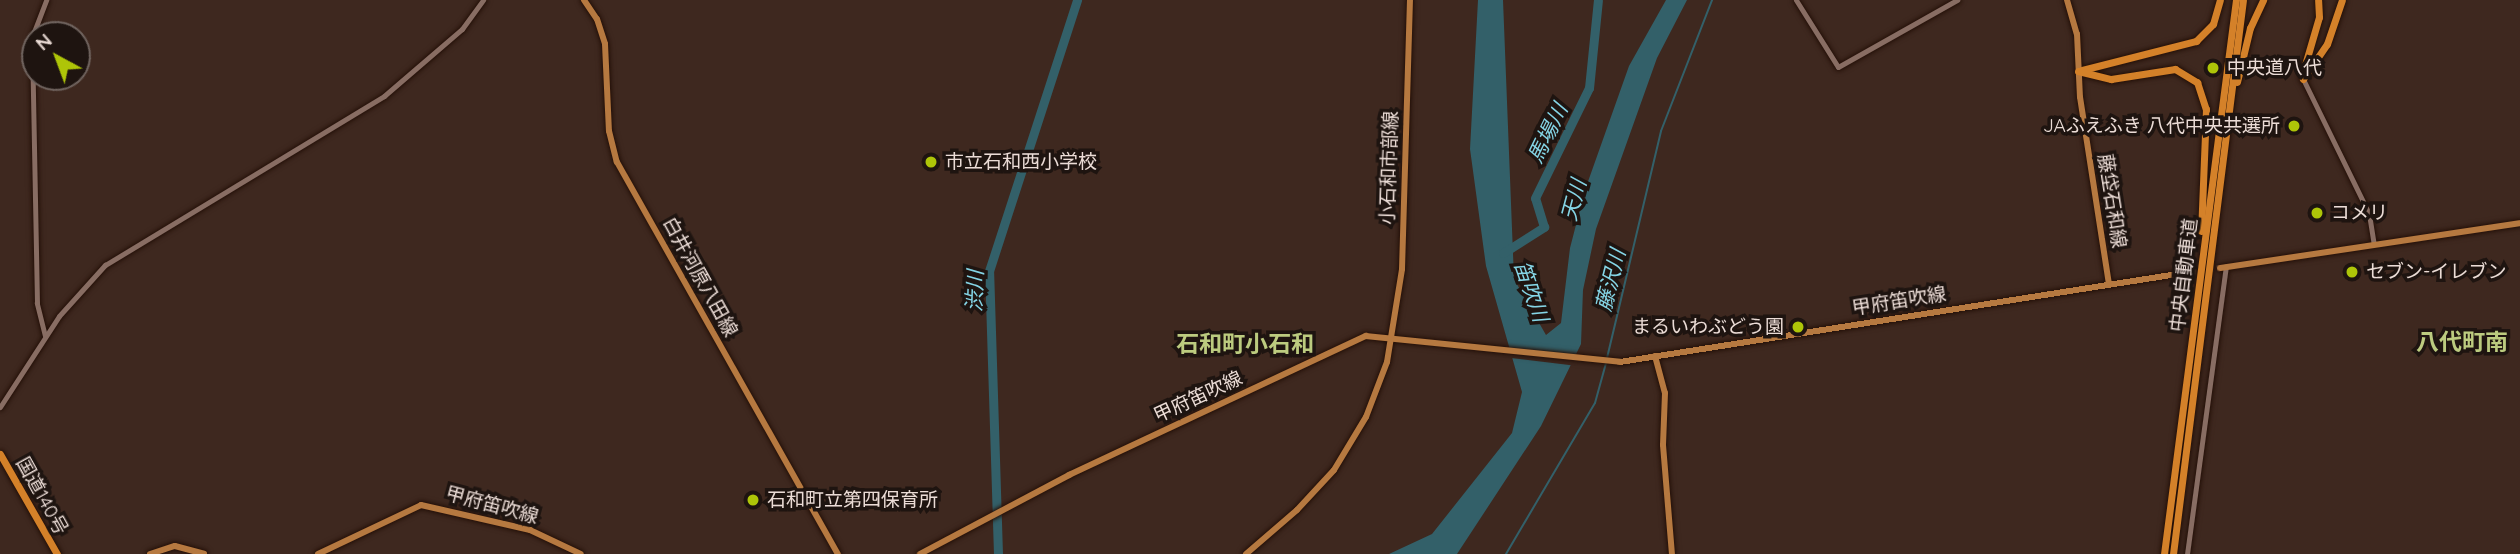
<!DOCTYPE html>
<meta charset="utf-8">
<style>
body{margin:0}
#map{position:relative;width:2520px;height:554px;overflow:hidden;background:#3e281f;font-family:Quicksand,"Noto Sans JP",sans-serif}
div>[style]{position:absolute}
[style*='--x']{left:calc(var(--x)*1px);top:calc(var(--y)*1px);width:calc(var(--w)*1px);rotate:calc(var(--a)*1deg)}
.water>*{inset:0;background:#336069}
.pier>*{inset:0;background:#3e281f;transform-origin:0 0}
.stream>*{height:2px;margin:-1px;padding:0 1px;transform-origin:1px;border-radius:1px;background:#336069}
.river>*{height:9px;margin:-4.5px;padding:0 4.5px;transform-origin:4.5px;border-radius:4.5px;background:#336069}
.major-tunnel>*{height:6px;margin-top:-3px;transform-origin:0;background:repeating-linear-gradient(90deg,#58433a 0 6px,transparent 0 9px)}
.roads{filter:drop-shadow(0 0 2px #241008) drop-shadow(0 0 2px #241008)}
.minor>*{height:5px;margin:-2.5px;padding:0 2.5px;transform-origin:2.5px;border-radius:2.5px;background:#886d63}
.major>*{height:6px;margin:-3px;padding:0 3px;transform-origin:3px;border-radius:3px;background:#b67940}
.highway>*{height:7px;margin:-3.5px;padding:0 3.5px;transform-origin:3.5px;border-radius:3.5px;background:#d48129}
.dots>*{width:19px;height:19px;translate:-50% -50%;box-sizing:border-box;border:4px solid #1e1410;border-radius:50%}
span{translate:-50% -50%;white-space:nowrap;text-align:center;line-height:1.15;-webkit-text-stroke:7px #1e1410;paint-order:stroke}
.poi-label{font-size:19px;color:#ebdcd6}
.left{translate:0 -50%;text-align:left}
.right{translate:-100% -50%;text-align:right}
.street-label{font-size:19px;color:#ebdcd6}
.water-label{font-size:21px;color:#85d5e6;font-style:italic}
.quarter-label{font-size:23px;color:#bccb7f;font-weight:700}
.north{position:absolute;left:21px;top:21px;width:70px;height:70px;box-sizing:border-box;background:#1e1410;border:2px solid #70645f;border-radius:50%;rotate:319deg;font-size:19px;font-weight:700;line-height:28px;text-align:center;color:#ebdcd6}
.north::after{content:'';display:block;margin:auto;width:24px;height:32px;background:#aec508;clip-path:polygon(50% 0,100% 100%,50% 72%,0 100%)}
</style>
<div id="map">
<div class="water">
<div style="clip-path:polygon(1478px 0,1503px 0,1514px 279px,1546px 335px,1561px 323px,1570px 248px,1585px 190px,1629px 66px,1666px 0,1687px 0,1657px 58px,1596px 229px,1583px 290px,1581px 344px,1541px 426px,1457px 554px,1389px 554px,1432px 534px,1512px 433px,1522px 392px,1486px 266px,1470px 149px)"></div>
</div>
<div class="pier">
<div style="left:1504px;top:348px;width:75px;height:9px;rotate:7deg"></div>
</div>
<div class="stream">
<div style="--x:1607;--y:358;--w:233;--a:-76.6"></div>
<div style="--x:1661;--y:131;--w:141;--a:-68.7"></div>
<div style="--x:1506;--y:554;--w:175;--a:-59.5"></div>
<div style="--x:1595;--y:403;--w:41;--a:-74.6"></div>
</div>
<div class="river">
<div style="--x:1503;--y:253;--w:49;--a:-32.4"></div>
<div style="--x:1544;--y:227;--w:30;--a:-107"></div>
<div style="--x:1535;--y:198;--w:123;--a:-63.9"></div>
<div style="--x:1589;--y:88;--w:88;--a:-84.2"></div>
<div style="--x:998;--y:554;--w:283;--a:-91.8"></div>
<div style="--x:989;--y:271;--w:285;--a:-72"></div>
</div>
<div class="major-tunnel">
<div style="--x:2190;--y:272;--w:30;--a:-8"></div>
</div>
<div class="roads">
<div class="minor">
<div style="--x:1796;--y:0;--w:79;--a:57.9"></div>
<div style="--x:1838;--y:67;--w:137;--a:-29.4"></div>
<div style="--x:2303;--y:79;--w:150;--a:63.9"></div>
<div style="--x:2369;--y:214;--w:30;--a:81"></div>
<div style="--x:45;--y:336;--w:34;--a:-104"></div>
<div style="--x:37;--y:303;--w:266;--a:-91.1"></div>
<div style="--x:32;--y:37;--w:40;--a:-69"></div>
<div style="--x:0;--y:407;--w:108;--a:-57"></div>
<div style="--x:59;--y:316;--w:69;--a:-48"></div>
<div style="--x:105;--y:265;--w:326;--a:-31.2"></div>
<div style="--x:384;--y:96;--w:103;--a:-40.7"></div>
<div style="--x:462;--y:29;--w:36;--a:-54"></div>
<div style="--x:2187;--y:554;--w:290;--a:-82.3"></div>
</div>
<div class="major">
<div style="--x:584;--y:0;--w:23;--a:56"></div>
<div style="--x:597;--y:19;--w:26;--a:72"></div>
<div style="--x:605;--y:44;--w:87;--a:87.4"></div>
<div style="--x:609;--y:131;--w:32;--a:76"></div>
<div style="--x:617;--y:162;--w:450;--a:60.6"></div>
<div style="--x:2067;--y:0;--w:35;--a:74"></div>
<div style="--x:2077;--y:34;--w:63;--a:87.3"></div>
<div style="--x:2080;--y:97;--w:189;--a:81.2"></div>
<div style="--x:2220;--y:268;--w:303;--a:-8.5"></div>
<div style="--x:1655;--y:356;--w:38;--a:75"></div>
<div style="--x:1665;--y:393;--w:52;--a:92.2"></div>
<div style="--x:1663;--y:445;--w:109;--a:85.3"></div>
<div style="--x:150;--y:554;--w:26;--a:-18"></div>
<div style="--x:175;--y:546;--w:30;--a:15"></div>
<div style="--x:318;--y:554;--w:114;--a:-25.4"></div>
<div style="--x:421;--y:505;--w:112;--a:12.9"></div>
<div style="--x:530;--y:530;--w:56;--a:25.2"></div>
<div style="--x:920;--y:554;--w:169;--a:-27.9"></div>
<div style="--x:1069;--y:475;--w:328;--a:-25.1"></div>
<div style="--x:1366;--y:336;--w:255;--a:5.8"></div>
<div style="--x:1620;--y:362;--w:577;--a:-8.97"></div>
<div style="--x:1246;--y:554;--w:67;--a:-40.8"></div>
<div style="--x:1297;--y:510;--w:54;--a:-47.2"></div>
<div style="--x:1334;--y:470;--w:62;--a:-58.9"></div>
<div style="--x:1366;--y:417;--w:59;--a:-69.1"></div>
<div style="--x:1387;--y:362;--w:94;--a:-80.8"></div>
<div style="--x:1402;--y:269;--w:269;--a:-88.3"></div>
</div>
<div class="highway">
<div style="--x:2082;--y:70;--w:118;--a:-14.3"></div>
<div style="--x:2196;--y:41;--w:24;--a:-45"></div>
<div style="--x:2213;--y:24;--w:25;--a:-74"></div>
<div style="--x:2078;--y:71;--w:34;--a:14"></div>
<div style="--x:2111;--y:79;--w:65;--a:-8.9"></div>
<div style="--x:2175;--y:69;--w:26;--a:31"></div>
<div style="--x:2197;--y:82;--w:28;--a:72"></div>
<div style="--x:2206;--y:109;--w:122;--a:92.3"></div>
<div style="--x:2302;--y:75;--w:60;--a:-73.7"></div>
<div style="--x:2319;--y:17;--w:17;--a:-93"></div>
<div style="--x:2303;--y:79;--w:42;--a:-55.6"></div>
<div style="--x:2327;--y:44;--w:46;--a:-71.2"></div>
<div style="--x:2237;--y:82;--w:56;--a:-76.5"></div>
<div style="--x:2250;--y:28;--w:31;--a:-65"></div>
<div style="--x:0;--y:454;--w:115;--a:60.3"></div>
<div style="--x:2164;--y:554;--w:559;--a:-82.6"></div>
<div style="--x:2173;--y:554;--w:558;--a:-82.8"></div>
</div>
</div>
<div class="dots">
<div style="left:2213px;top:68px;background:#aec508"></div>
<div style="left:2294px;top:126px;background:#aec508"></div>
<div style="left:931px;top:162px;background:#aec508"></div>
<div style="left:2317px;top:213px;background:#aec508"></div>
<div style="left:2352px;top:272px;background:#aec508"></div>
<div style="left:1798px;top:327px;background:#aec508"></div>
<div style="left:753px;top:500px;background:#aec508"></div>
</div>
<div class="poi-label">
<span class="left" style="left:2227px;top:68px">中央道八代</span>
<span class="right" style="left:2280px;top:126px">JAふえふき 八代中央共選所</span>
<span class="left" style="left:945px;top:162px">市立石和西小学校</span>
<span class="left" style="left:2331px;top:213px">コメリ</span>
<span class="left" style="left:2366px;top:272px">セブン-イレブン</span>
<span class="right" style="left:1784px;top:327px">まるいわぶどう園</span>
<span class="left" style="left:767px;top:500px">石和町立第四保育所</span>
</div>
<div class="street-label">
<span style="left:1389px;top:168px;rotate:-88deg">小石和市部線</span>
<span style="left:2112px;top:201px;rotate:81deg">藤垈石和線</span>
<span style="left:2184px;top:275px;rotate:-83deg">中央自動車道</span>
<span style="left:700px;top:277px;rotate:61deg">白井河原八田線</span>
<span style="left:1899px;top:301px;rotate:-9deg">甲府笛吹線</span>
<span style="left:1198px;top:397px;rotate:-25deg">甲府笛吹線</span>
<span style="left:42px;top:496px;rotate:61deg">国道140号</span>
<span style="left:492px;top:505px;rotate:15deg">甲府笛吹線</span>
</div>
<div class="water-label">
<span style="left:1547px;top:133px;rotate:-64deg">馬場川</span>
<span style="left:1573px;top:200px;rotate:-75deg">天川</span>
<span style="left:1610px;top:280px;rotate:-76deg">藤沢川</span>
<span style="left:974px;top:291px;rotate:-88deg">渋川</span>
<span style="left:1532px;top:291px;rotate:71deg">笛吹川</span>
</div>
<div class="quarter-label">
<span style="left:2462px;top:342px">八代町南</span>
<span style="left:1245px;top:344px">石和町小石和</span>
</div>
<div class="north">N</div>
</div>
